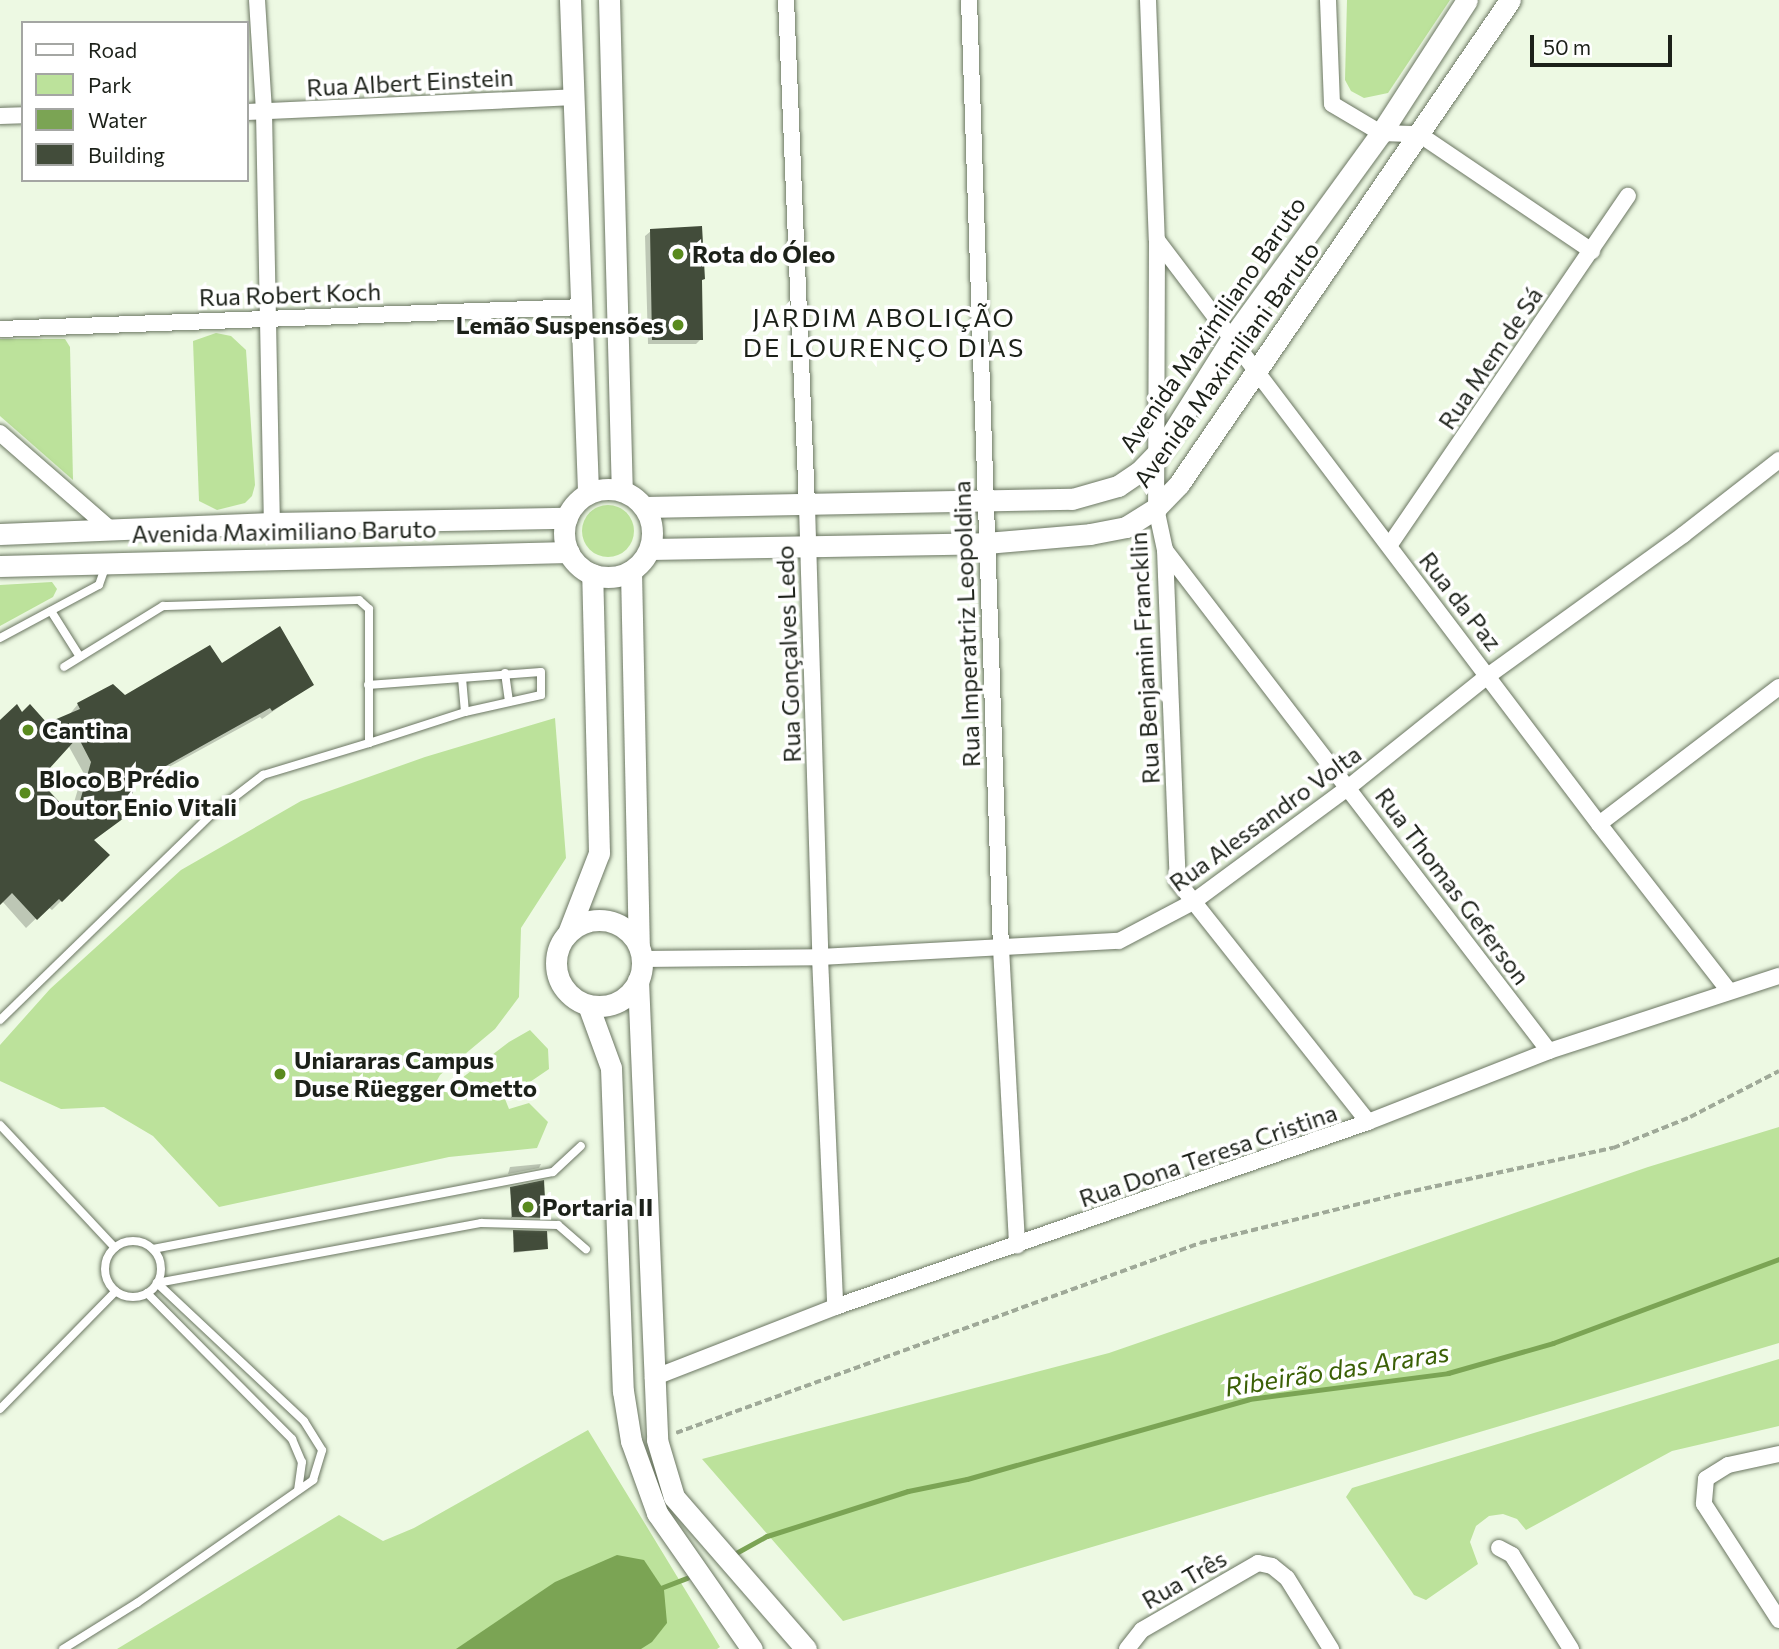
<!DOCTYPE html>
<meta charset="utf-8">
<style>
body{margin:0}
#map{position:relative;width:1779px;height:1649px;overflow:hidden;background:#edf9e3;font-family:Commissioner,sans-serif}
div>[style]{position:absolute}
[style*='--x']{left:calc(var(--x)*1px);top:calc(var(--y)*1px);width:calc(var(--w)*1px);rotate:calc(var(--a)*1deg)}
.green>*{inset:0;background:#bce29b}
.round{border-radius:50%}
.water>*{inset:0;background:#7ba454}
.shadow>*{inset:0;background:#0003}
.stream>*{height:5px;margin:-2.5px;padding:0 2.5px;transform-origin:2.5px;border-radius:2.5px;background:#7ba454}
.building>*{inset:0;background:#424c3a}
.path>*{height:3.5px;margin-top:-1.75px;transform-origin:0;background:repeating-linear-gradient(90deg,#9fa998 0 7px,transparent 0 10.5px)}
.roads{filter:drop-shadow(0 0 2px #6b7662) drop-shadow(0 0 2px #6b7662)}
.lane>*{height:8px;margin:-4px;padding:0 4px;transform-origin:4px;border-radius:4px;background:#fff}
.lane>.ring{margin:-4px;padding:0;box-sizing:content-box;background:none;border:8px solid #fff;border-radius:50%}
.street>*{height:16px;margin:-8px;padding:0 8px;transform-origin:8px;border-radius:8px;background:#fff}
.secondary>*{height:21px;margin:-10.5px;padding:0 10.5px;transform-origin:10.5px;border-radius:10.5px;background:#fff}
.secondary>.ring{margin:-10.5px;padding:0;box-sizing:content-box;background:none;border:21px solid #fff;border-radius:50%}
.dots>*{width:19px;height:19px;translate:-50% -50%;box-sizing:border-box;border:4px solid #fff;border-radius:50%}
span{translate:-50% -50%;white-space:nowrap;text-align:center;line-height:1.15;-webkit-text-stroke:7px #fff;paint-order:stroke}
.street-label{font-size:24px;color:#1c2119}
.poi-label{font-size:24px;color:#1c2119;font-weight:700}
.left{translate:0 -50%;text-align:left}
.right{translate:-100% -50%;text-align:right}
.neighbourhood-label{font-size:26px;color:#1c2119;letter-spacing:2px}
.water-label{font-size:26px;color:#3b6006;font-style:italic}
.legend{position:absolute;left:21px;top:21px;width:228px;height:161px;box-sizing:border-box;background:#fff;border:2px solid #a4a6a3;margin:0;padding:9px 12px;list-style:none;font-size:21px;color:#1c2119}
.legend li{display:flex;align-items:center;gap:14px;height:35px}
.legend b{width:35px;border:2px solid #a4a6a3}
.scale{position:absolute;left:1530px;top:35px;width:142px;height:32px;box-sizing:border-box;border:4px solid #1c2119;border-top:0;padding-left:9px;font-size:21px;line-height:24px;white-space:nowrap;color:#1c2119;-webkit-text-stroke:5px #fff;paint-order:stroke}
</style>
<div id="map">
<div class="green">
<div style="clip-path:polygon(1347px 0,1450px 0,1388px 93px,1364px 98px,1351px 91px,1345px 80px)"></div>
<div style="clip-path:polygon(216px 333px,231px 336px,246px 350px,255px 485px,252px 496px,245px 503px,217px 510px,199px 501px,193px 341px)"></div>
<div style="clip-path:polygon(0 339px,65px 339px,70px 347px,73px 480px,0 416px)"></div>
<div class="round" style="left:582px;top:505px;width:52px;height:52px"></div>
<div style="clip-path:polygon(52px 582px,57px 589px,53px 597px,0 626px,0 585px)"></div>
<div style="clip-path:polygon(555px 718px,566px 858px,521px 928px,519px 997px,495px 1029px,440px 1075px,427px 1098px,454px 1084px,509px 1042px,530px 1030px,548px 1049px,549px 1069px,505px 1099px,509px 1109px,529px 1103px,548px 1122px,537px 1148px,449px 1157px,219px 1207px,153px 1136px,104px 1107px,61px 1109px,0 1081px,0 1045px,50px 989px,181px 870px,301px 801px,425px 757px)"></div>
<div style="clip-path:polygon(1779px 1127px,1779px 1343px,843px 1621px,702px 1459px,1109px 1353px,1648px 1167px)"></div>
<div style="clip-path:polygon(1779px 1359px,1779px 1426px,1672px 1451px,1526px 1530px,1517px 1519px,1503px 1514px,1489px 1516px,1476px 1526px,1470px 1542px,1478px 1564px,1426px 1600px,1414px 1595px,1346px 1497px,1352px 1488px)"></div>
<div style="clip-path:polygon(588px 1430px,720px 1647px,717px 1649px,117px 1649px,339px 1515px,383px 1541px,414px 1528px)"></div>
</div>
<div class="water">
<div style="clip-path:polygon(617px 1555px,644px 1560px,664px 1590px,667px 1623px,652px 1642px,641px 1649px,456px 1649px,555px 1582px)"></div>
</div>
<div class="shadow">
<div style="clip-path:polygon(651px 231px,703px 279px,700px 282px,701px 339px,696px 344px,648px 344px,645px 236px)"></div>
<div style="clip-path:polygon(evenodd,222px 665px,312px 684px,262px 719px,260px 717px,129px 789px,115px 808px,122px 818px,93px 841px,107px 855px,52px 910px,48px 907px,26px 928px,2px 901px,0 903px,0 723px,21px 715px,46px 725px,69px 715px,78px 704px,112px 686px,124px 697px,222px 665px,68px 745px,83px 772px,70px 816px,37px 780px,68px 745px)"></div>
<div style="clip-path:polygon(541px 1164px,539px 1168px,508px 1174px,510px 1167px)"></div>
<div style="clip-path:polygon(511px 1189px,544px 1217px,511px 1218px)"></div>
<div style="clip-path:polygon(514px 1232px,546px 1249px,513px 1253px)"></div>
</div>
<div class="stream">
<div style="--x:736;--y:1553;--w:35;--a:-29"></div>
<div style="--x:767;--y:1536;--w:148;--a:-17.7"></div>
<div style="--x:908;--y:1491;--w:60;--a:-11.5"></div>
<div style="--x:967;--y:1479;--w:293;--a:-15.8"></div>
<div style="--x:1249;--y:1399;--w:201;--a:-7.4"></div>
<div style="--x:1448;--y:1373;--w:109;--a:-15.9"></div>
<div style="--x:1553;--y:1343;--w:241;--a:-20.4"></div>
<div style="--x:658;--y:1589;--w:31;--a:-21"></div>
</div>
<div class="building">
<div style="clip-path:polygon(702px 226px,705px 279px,702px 280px,703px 340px,652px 340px,650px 229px)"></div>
<div style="clip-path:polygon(evenodd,280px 626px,314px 685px,272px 711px,270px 708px,130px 786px,133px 793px,116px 807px,124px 818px,94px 840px,110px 855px,62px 902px,59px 899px,37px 920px,12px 893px,0 905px,0 720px,17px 704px,22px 712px,30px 704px,47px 723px,80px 709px,77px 703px,113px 684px,125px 695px,210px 645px,222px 663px,280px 626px,78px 737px,91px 762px,75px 819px,39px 780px,78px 737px)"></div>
<div style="clip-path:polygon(544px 1180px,546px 1218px,512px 1217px,510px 1187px)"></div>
<div style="clip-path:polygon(513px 1230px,547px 1231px,548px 1249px,514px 1252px)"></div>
</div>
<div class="path">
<div style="--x:676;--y:1433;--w:557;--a:-19.93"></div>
<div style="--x:1200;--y:1243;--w:210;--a:-13.8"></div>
<div style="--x:1404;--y:1193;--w:214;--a:-12.2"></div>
<div style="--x:1613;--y:1148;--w:83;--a:-21.9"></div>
<div style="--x:1690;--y:1117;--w:100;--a:-27.3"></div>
</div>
<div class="roads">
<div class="lane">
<div style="--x:51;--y:611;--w:54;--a:57.8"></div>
<div style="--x:0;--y:638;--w:112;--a:-28.2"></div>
<div style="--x:99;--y:585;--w:21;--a:-71"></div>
<div style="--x:505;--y:673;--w:29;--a:82"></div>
<div style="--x:462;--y:678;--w:34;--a:85"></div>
<div style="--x:368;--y:685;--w:173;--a:-4.3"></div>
<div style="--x:541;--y:672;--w:23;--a:90"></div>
<div style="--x:541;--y:695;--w:78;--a:167.4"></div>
<div style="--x:465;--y:712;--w:101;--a:162.1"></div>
<div style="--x:0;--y:1020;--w:294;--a:-44.2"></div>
<div style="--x:211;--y:815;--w:66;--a:-37.6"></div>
<div style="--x:263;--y:775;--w:111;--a:-16.8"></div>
<div style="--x:369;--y:743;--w:134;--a:-90"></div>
<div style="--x:369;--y:609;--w:13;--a:-138"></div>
<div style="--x:359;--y:600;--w:196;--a:178.2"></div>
<div style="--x:163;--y:606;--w:116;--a:148.4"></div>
<div style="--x:0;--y:1125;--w:168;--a:46.9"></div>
<div class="ring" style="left:105px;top:1241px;width:48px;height:48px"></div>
<div style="--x:153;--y:1249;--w:407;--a:-10.9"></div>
<div style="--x:553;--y:1172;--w:38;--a:-43"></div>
<div style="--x:157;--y:1283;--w:330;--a:-10.5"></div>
<div style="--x:481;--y:1223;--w:77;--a:1.5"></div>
<div style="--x:558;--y:1225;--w:37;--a:41"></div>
<div style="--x:147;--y:1293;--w:206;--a:45.2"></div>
<div style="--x:292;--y:1439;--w:25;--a:67"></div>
<div style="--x:302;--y:1462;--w:28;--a:98"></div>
<div style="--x:0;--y:1409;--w:165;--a:-45.5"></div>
<div style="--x:63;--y:1649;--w:87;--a:-31.9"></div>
<div style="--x:137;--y:1603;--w:215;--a:-34.9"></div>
<div style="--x:313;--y:1480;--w:31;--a:-73"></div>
<div style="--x:322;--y:1450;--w:34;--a:-122"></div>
<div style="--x:304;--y:1421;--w:202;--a:-136.8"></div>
</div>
<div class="street">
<div style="--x:257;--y:0;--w:112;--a:86.4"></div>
<div style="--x:264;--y:112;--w:411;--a:88.9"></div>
<div style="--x:786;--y:0;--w:506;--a:87.62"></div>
<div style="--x:807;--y:506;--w:451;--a:88.3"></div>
<div style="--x:820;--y:957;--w:350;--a:87.5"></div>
<div style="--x:969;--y:0;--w:949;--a:88.07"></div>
<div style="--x:1001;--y:948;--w:298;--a:86.9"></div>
<div style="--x:1148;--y:0;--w:240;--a:87.9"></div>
<div style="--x:1157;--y:240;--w:268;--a:90.2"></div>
<div style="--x:1156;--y:508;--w:43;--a:77.9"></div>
<div style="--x:1165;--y:550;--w:332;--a:87.8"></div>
<div style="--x:1178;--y:882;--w:306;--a:51.6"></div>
<div style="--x:1328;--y:0;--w:104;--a:87.8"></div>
<div style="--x:1332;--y:104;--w:57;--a:30.6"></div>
<div style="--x:1381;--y:133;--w:38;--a:2"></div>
<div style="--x:1419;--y:134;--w:209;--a:34.1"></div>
<div style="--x:247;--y:112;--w:328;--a:-2.6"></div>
<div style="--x:0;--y:116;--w:23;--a:-2"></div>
<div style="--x:1157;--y:240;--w:732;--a:52.88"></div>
<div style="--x:1599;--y:824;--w:212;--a:52.1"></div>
<div style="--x:0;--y:329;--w:582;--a:-2.16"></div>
<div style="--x:0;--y:433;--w:147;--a:41.1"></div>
<div style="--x:1389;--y:546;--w:424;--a:-55.7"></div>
<div style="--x:1165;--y:550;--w:631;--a:52.53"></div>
<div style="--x:1599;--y:824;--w:226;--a:-37.3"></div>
<div style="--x:642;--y:959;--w:178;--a:-0.6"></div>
<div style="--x:820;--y:957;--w:299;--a:-3.1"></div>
<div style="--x:1119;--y:941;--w:84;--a:-27.8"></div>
<div style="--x:1193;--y:902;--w:194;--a:-36.4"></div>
<div style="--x:1349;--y:787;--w:179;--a:-38.7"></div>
<div style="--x:1489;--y:675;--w:239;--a:-35.8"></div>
<div style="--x:1683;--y:535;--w:122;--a:-38"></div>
<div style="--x:653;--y:1378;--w:195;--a:-21.3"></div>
<div style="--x:835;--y:1307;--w:564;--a:-19.14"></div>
<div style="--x:1368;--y:1122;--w:194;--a:-21.4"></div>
<div style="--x:1549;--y:1051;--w:242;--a:-18.1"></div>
<div style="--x:1779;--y:1454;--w:52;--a:167.8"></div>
<div style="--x:1728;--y:1465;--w:26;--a:148"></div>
<div style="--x:1706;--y:1479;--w:25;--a:95"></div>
<div style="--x:1704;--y:1504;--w:138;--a:57.1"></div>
<div style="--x:1499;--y:1548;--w:15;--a:28"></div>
<div style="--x:1512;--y:1555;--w:111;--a:57.9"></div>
<div style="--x:1127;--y:1649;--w:24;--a:-52"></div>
<div style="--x:1142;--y:1630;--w:134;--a:-30"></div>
<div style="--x:1258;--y:1563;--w:14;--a:12"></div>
<div style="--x:1272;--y:1566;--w:19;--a:39"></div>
<div style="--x:1287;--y:1578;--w:84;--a:58.2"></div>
</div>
<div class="secondary">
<div style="--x:570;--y:0;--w:493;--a:87.9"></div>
<div style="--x:609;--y:0;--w:490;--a:88.5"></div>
<div class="ring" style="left:564px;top:489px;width:67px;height:67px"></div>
<div style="--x:644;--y:507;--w:428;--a:-1.1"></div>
<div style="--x:1072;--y:499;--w:48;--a:-15.8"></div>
<div style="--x:1118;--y:486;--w:25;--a:-34"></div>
<div style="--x:1139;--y:472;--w:36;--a:-46"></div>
<div style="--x:1164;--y:446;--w:128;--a:-57.8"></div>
<div style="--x:1232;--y:338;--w:253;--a:-54"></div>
<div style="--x:1381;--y:133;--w:158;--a:-57.1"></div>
<div style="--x:0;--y:534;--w:272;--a:-2.3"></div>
<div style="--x:272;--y:523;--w:295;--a:-1"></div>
<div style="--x:650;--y:549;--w:336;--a:-1"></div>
<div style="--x:986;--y:543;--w:104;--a:-4.9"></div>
<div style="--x:1090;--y:534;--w:37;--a:-11"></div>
<div style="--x:1126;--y:527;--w:36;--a:-32"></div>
<div style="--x:1156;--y:508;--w:33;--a:-46"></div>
<div style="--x:1179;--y:484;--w:586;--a:-55.63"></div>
<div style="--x:0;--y:566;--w:569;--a:-1.41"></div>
<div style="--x:631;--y:571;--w:375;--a:88.8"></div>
<div class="ring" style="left:556px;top:920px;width:65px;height:65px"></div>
<div style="--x:568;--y:933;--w:86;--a:-68.8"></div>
<div style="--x:599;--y:853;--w:279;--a:-91.4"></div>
<div style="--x:638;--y:980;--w:460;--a:87.6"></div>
<div style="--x:657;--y:1440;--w:59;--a:73.4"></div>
<div style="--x:674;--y:1497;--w:201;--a:49"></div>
<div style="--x:588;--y:1005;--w:67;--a:69.9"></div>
<div style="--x:611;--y:1068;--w:323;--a:87.9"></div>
<div style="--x:623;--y:1391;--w:51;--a:80.9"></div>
<div style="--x:631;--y:1441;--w:77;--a:70.1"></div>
<div style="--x:657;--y:1513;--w:166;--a:55.1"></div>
</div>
</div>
<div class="dots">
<div style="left:678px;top:254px;background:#598a1e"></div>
<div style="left:678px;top:325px;background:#598a1e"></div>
<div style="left:28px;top:730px;background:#598a1e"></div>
<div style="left:25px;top:793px;background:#598a1e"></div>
<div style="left:280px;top:1074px;background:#598a1e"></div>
<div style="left:528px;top:1207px;background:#598a1e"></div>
</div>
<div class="street-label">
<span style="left:410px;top:82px;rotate:-3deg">Rua Albert Einstein</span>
<span style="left:290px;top:294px;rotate:-2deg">Rua Robert Koch</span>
<span style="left:1212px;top:324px;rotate:-55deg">Avenida Maximiliano Baruto</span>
<span style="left:1490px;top:358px;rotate:-56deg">Rua Mem de Sá</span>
<span style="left:1226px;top:364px;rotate:-54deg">Avenida Maximiliani Baruto</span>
<span style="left:284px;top:531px;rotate:-1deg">Avenida Maximiliano Baruto</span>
<span style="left:1461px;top:601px;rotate:52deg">Rua da Paz</span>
<span style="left:966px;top:624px;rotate:-92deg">Rua Imperatriz Leopoldina</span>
<span style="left:788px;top:654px;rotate:-92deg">Rua Gonçalves Ledo</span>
<span style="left:1144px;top:658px;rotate:-93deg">Rua Benjamin Francklin</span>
<span style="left:1265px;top:818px;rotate:-36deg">Rua Alessandro Volta</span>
<span style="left:1453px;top:886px;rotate:53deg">Rua Thomas Geferson</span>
<span style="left:1208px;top:1155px;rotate:-19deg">Rua Dona Teresa Cristina</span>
<span style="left:1184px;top:1579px;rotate:-30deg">Rua Três</span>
</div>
<div class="poi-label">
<span class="left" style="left:692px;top:254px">Rota do Óleo</span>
<span class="right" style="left:664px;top:325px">Lemão Suspensões</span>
<span class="left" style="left:42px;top:730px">Cantina</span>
<span class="left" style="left:39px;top:793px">Bloco B Prédio<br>Doutor Enio Vitali</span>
<span class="left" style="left:294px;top:1074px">Uniararas Campus<br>Duse Rüegger Ometto</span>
<span class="left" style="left:542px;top:1207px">Portaria II</span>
</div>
<div class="neighbourhood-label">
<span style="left:884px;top:332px">JARDIM ABOLIÇÃO<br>DE LOURENÇO DIAS</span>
</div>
<div class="water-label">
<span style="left:1337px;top:1369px;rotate:-9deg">Ribeirão das Araras</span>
</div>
<ul class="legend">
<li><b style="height:9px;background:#fff"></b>Road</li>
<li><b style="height:19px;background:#bce29b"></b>Park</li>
<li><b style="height:19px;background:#7ba454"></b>Water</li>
<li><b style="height:19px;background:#424c3a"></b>Building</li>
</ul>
<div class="scale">50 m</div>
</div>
